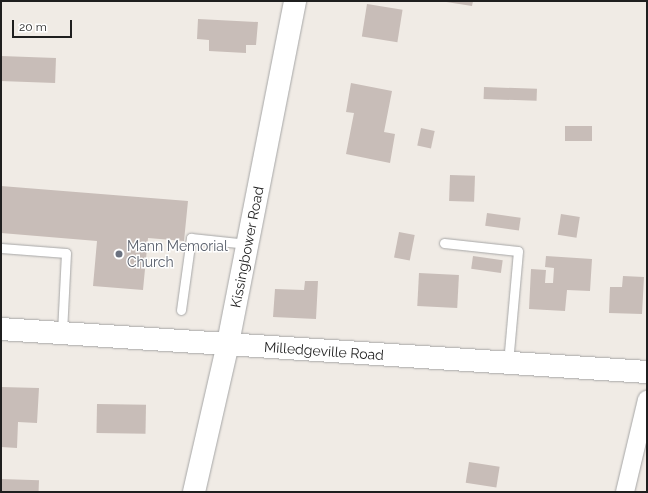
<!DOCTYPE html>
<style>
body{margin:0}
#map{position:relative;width:648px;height:493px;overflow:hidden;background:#f0ebe5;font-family:Raleway,sans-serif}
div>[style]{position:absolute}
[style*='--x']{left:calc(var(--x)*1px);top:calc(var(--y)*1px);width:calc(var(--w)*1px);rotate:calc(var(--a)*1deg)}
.building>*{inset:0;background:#c8bdb8;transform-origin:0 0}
.roads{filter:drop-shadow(0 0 1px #a6a6a6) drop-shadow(0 0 1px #a6a6a6)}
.service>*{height:9px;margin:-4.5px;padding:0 4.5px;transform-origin:4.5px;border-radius:4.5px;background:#fff}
.minor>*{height:18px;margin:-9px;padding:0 9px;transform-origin:9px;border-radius:9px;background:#fff}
.tertiary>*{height:22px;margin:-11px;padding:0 11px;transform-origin:11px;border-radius:11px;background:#fff}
.dots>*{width:11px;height:11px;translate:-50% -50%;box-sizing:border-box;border:2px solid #fff;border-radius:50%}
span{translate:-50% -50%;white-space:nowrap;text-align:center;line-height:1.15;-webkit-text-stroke:3px #fff;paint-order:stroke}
.worship-label{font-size:14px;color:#5b616d}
.left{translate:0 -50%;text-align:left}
.street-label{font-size:14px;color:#1f1f1f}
.frame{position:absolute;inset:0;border:2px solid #1f1f1f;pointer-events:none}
.scale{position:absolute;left:12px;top:20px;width:60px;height:18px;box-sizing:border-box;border:2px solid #1f1f1f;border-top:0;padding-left:5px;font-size:12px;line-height:14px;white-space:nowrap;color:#1f1f1f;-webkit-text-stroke:3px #fff;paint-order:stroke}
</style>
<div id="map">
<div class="building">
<div style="clip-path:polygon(440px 1px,473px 1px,472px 6px)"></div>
<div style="left:367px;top:4px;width:36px;height:33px;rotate:9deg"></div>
<div style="clip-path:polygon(198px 19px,258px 22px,256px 45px,246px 45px,246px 53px,209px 51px,209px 40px,197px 39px)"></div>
<div style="left:1px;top:56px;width:55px;height:25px;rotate:2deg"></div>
<div style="clip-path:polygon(351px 83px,392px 91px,384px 132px,395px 134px,390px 163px,346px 154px,354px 113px,346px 112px)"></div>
<div style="left:484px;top:87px;width:53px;height:12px;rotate:2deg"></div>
<div style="left:565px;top:126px;width:27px;height:15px"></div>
<div style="left:421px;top:128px;width:14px;height:18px;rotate:12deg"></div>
<div style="left:450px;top:175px;width:25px;height:26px;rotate:2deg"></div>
<div style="clip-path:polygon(1px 186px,188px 201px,184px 241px,148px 238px,143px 290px,93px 286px,97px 241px,1px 233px)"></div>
<div style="left:487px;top:213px;width:34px;height:13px;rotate:8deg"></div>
<div style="left:561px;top:214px;width:19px;height:21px;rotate:9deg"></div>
<div style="left:399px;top:232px;width:16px;height:26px;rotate:11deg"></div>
<div style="left:473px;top:256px;width:30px;height:13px;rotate:8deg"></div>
<div style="clip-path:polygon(546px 256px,592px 259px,590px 291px,567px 290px,565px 311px,529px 309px,531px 269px,546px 270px,545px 283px,553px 283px,554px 268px,545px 267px)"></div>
<div style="left:419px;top:273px;width:40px;height:33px;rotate:3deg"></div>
<div style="clip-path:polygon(623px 276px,644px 277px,642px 314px,609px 313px,610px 287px,622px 287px)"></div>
<div style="clip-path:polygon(305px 281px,318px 281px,316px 319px,273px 317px,275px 289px,304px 290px)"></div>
<div style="clip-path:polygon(1px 387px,39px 388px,37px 423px,18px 422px,17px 448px,1px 447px)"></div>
<div style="left:97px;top:404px;width:49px;height:29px;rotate:1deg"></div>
<div style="left:469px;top:462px;width:31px;height:21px;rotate:9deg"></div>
<div style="left:1px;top:479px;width:38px;height:13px;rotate:2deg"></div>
</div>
<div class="roads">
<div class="service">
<div style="--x:444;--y:243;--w:74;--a:6.2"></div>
<div style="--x:518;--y:251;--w:112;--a:95.1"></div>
<div style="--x:1;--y:248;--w:65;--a:4.4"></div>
<div style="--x:66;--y:253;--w:80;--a:92.9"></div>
<div style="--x:181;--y:310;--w:73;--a:-82.1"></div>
<div style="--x:191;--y:238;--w:57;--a:6"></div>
</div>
<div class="minor">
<div style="--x:625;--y:492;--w:95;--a:-76.6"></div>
</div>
<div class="tertiary">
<div style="--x:1;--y:329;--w:647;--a:3.81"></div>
<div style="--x:194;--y:492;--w:153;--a:-77.1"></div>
<div style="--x:228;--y:343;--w:349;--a:-78.9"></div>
</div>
</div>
<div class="dots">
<div style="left:119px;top:254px;background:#6b7280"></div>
</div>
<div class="worship-label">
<span class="left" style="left:127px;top:254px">Mann Memorial<br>Church</span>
</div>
<div class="street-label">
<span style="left:247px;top:247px;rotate:-79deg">Kissingbower Road</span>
<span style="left:324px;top:351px;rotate:4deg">Milledgeville Road</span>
</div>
<div class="frame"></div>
<div class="scale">20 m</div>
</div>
